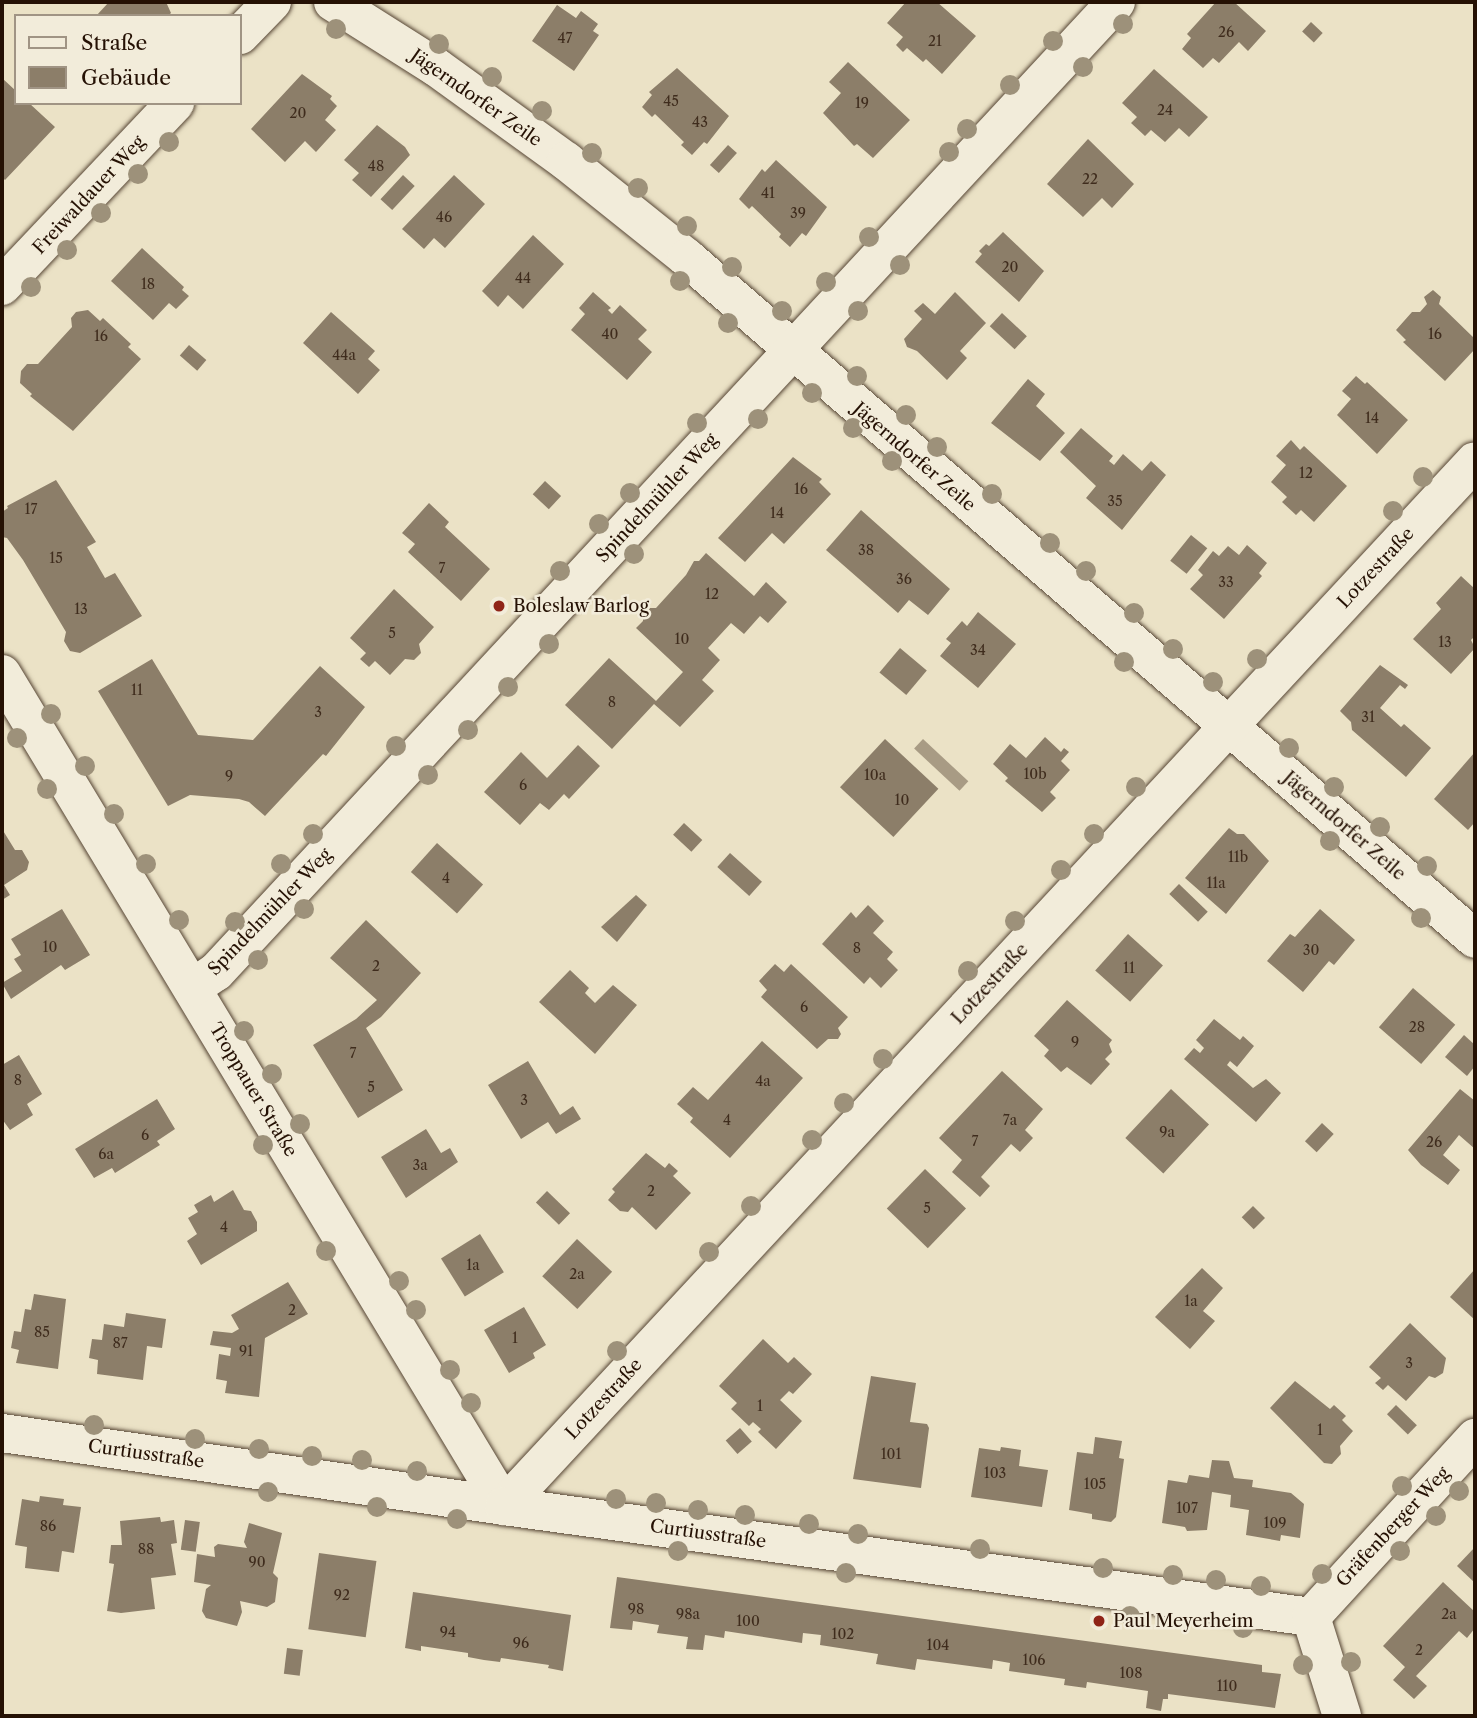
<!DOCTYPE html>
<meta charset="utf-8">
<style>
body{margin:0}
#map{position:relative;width:1477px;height:1718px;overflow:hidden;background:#ebe2c6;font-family:"Libre Caslon Text",serif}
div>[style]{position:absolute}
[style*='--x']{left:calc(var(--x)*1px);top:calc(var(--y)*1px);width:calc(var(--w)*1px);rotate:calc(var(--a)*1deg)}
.water>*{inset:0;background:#a89b84;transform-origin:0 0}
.building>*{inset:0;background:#8c7e69;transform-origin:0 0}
.roads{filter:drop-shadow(0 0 2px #564534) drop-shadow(0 0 2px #564534)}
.minor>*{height:38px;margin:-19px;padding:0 19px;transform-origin:19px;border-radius:19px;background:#f2ecda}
.trees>*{width:20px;height:20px;margin:-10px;border-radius:50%;background:#9d917a}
.dots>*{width:19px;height:19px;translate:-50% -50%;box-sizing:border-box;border:4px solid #f2ecda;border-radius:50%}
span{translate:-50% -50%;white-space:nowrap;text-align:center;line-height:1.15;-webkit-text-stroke:5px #f2ecda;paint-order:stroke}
.number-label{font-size:14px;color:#3f2c1d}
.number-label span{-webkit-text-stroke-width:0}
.street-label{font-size:18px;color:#251104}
.poi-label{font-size:18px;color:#251104}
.left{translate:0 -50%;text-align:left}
.frame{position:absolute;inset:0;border:4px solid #251104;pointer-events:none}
.legend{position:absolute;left:14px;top:14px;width:228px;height:91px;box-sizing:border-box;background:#f2ecda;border:2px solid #a09484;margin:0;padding:9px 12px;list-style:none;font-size:21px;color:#251104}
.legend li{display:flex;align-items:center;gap:14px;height:35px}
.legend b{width:35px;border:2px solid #a09484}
</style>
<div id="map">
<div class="water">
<div style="left:923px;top:739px;width:62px;height:13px;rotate:43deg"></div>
</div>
<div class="building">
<div style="clip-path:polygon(109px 2px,166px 2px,171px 13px,168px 16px,96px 16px)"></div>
<div style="clip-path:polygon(906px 2px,937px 2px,976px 36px,942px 74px,926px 59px,923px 62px,907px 48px,903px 52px,896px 45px,903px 37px,887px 23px)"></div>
<div style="clip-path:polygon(1216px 2px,1234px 2px,1266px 31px,1248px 51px,1239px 42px,1219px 63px,1213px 58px,1203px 68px,1182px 49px,1191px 38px,1187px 34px)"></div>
<div style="clip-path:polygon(557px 5px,576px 18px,581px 11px,598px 24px,593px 31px,599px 35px,574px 71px,532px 41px)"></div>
<div style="left:1311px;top:22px;width:16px;height:13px;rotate:43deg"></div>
<div style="clip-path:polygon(848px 62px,910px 120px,873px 158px,857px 144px,854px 146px,823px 113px,841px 93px,829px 82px)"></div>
<div style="clip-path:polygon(677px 68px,729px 116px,707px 144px,704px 142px,692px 155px,681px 145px,684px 142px,655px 114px,652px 117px,642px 107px,652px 95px,649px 92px)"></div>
<div style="clip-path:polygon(1154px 69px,1208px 117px,1189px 137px,1179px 128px,1165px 142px,1151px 130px,1145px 136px,1131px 123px,1137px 117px,1122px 103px)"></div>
<div style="clip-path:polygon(302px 74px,332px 96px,330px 99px,337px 106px,325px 120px,336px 130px,316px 152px,305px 141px,285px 162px,251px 129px)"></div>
<div style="clip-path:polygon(2px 78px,16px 91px,16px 103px,29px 103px,55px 127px,5px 180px,2px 177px)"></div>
<div style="clip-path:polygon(377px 125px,405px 147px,410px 155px,371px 197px,352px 180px,359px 173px,344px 160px)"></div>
<div style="clip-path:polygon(1088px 139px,1134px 184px,1112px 208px,1102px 198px,1083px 217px,1047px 184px)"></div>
<div style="left:728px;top:145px;width:12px;height:27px;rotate:42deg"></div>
<div style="clip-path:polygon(776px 160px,827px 207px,806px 236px,802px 233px,790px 247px,779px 237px,781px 234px,752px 206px,749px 209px,739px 199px,762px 169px,765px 172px)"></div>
<div style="left:403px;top:175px;width:16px;height:33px;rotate:43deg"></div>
<div style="clip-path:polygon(454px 175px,485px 204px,445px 248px,434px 238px,424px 249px,402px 229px)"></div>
<div style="clip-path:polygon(1003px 232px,1044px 271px,1019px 302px,975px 262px,982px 254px,979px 251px,986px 244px,989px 246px)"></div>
<div style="clip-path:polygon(533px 235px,564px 264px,523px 309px,508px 295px,498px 307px,482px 291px)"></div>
<div style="clip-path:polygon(142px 248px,184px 287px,182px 290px,189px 296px,176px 309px,169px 303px,153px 320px,111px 281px)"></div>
<div style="clip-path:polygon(1433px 290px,1441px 297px,1439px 304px,1475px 339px,1475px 349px,1445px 381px,1403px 342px,1406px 340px,1396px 330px,1412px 312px,1420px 312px,1427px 304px,1424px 297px)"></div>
<div style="clip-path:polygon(593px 292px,611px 308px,608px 310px,612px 314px,620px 305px,647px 330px,638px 339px,652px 352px,627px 380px,571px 330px,585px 314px,579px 308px)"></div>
<div style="clip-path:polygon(955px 292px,986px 323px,960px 351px,967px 358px,947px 380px,917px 351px,907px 347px,904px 339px,922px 319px,914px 311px,923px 303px,935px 314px)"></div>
<div style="clip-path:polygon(88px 310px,100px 321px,103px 318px,131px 344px,128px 347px,141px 359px,73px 431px,30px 396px,32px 394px,20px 383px,21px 371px,27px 364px,38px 364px,72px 327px,71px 318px,76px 312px)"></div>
<div style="clip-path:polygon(331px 312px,375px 351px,368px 359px,380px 370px,358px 394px,303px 343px)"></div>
<div style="left:1002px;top:313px;width:34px;height:18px;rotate:43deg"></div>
<div style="left:189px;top:345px;width:23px;height:14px;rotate:41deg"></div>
<div style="clip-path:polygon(1356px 376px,1365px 384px,1367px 382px,1408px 420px,1377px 454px,1337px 415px,1351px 399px,1342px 391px)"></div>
<div style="clip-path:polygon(1028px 379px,1045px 394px,1036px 406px,1065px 433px,1040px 461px,991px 423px)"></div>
<div style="clip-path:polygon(1081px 428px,1113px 456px,1109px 461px,1114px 465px,1123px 454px,1142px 471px,1151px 461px,1166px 475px,1122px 530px,1086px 498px,1096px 486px,1060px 452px)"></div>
<div style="clip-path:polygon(1291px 440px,1300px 450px,1304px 446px,1347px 486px,1314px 522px,1301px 510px,1296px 515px,1282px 502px,1287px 497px,1271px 482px,1286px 465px,1276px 456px)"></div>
<div style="clip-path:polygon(793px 457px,822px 479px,819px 482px,831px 494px,784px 544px,772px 533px,745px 562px,718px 538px)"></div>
<div style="clip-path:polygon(56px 480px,96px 542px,87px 547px,105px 578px,115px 573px,142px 616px,80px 653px,70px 651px,64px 641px,66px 632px,23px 560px,7px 538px,2px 537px,2px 512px,8px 508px,7px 506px)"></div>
<div style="left:545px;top:481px;width:22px;height:18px;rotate:43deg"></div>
<div style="clip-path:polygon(429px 503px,449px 522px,445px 527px,490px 569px,461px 601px,408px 552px,415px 544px,402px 533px)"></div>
<div style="clip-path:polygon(861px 510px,950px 589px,928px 615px,909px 600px,898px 613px,826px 550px)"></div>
<div style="left:1191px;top:535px;width:21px;height:33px;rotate:39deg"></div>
<div style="clip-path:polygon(1247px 545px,1267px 563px,1259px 573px,1262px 576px,1224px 619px,1190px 589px,1203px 575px,1198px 570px,1213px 551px,1219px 556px,1228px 546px,1239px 555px)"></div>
<div style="clip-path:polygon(706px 553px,754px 596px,766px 582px,787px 602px,768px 623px,760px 616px,744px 634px,731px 623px,708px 648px,720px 660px,702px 680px,714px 691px,680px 727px,654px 704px,612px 749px,565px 705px,609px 658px,656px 701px,683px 672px,636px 628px,643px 621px,643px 616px,650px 608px,656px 608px,686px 575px,694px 561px,699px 561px)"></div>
<div style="clip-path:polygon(1461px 576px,1475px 589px,1475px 636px,1471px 640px,1475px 648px,1451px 674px,1413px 639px,1441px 609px,1436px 603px)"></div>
<div style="clip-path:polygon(394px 589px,434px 627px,419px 644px,421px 653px,414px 660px,405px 659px,390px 675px,375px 661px,369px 667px,360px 659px,366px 653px,350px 638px)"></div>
<div style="clip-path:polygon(978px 612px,1016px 644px,978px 688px,940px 656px,951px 643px,946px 639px,962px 621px,967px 626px)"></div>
<div style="left:900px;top:648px;width:35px;height:32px;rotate:40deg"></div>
<div style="clip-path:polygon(152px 659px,198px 735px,253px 740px,320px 666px,365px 707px,326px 756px,323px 754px,265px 816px,249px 802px,239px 799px,190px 795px,168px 806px,98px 691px)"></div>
<div style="clip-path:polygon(1380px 665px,1408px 685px,1405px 689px,1400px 685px,1380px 708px,1401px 727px,1404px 724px,1431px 748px,1406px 777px,1352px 730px,1351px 722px,1340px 711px)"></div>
<div style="clip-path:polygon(1045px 737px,1061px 752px,1064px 748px,1069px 752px,1061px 761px,1070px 770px,1050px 792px,1056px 798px,1042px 812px,1005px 781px,1008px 778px,993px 764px,1010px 744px,1026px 758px)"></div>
<div style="left:885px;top:739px;width:73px;height:66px;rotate:43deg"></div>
<div style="clip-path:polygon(578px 745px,600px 766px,569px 799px,564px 794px,549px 810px,540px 803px,520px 825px,484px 792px,521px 752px,547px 778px)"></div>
<div style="clip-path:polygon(1475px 752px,1475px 822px,1468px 830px,1434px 799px)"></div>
<div style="left:684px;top:823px;width:25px;height:16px;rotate:43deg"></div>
<div style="clip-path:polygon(1229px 828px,1237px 834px,1244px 834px,1269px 861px,1226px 914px,1185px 878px)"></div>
<div style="clip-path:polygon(2px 829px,15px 850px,22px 850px,29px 862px,27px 870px,4px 885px,10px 895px,2px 900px)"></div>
<div style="left:437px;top:843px;width:62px;height:39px;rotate:42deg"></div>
<div style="left:730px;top:853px;width:43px;height:19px;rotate:42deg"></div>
<div style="left:1179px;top:884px;width:40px;height:14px;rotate:44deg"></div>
<div style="clip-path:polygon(636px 895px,647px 905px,617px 942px,601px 927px)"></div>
<div style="clip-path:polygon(868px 905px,884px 921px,873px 933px,893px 952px,887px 959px,898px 970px,881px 988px,870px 977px,864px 984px,822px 944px,851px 912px,856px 918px)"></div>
<div style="clip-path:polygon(62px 909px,90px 955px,65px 970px,61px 965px,11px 999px,2px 983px,22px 971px,14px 959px,21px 955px,11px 939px)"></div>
<div style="clip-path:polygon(1320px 909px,1355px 940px,1334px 965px,1329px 961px,1303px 992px,1267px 961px,1290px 934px,1295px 937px)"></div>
<div style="clip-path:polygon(366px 920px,421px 973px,381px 1017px,366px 1028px,403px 1090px,358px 1118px,313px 1045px,356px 1019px,377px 1000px,330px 958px)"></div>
<div style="left:1128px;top:934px;width:47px;height:49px;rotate:42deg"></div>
<div style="clip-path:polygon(775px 964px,784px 972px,791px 964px,848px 1017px,838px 1028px,841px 1034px,838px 1039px,828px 1039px,817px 1049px,761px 997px,767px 990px,759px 981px)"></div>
<div style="clip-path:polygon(570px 970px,589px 988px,585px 993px,595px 1003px,613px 985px,637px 1005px,595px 1054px,539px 1002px)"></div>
<div style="left:1413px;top:988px;width:56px;height:52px;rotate:41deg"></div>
<div style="clip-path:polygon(1067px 1000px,1112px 1040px,1109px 1044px,1112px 1052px,1105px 1059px,1110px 1064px,1091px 1085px,1067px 1067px,1061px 1072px,1044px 1056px,1049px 1050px,1034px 1036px)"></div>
<div style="clip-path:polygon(1214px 1019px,1240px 1040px,1243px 1036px,1254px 1046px,1237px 1067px,1230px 1061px,1227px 1065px,1253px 1088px,1266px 1079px,1281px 1093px,1256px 1122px,1184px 1059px,1194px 1048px,1200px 1053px,1204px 1048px,1196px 1040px)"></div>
<div style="clip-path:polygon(1464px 1035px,1475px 1045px,1475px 1066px,1467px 1076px,1445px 1057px)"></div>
<div style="clip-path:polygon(762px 1041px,803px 1078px,730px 1158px,690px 1122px,693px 1118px,677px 1104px,693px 1087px,708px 1100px)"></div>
<div style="clip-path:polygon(19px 1055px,42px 1094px,27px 1104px,33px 1115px,10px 1130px,2px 1119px,2px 1065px)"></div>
<div style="clip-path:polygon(528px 1061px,560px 1115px,573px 1106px,581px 1119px,556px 1134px,548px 1122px,521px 1139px,488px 1085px)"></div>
<div style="clip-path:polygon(1002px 1071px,1043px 1109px,1025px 1130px,1033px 1138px,1020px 1152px,1011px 1144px,981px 1177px,990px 1186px,980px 1197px,952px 1172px,962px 1160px,939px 1138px)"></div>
<div style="left:1171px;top:1089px;width:52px;height:67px;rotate:43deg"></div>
<div style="clip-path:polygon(1460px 1089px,1475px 1101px,1475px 1149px,1459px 1135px,1443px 1155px,1460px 1170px,1448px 1185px,1421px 1165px,1408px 1150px)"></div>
<div style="clip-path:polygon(157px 1099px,175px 1129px,157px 1141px,160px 1145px,115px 1173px,112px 1168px,94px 1178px,75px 1149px)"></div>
<div style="left:1322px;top:1123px;width:16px;height:25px;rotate:43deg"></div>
<div style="clip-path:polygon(426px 1129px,441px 1153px,450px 1148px,458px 1162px,406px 1198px,381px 1157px)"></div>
<div style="clip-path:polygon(646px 1153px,665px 1168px,669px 1163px,678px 1171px,673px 1176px,691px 1193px,656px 1230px,632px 1207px,628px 1212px,620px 1211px,608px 1200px,615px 1192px,612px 1189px)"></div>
<div style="left:925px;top:1169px;width:57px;height:55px;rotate:44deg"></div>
<div style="clip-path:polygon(233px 1190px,244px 1210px,251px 1211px,257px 1222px,257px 1231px,201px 1265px,187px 1241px,197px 1234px,188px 1218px,198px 1212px,194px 1205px,211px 1195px,214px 1202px)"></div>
<div style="left:547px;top:1191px;width:32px;height:16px;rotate:44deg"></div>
<div style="left:1253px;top:1206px;width:17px;height:16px;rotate:45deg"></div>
<div style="left:480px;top:1234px;width:45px;height:46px;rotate:58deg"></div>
<div style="left:577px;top:1239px;width:48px;height:51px;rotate:43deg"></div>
<div style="clip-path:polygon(1202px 1268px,1223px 1288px,1203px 1311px,1215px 1321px,1190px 1349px,1155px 1317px)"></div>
<div style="clip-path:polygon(1475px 1269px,1475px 1320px,1450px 1297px)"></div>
<div style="clip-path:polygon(288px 1282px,308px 1314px,265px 1338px,259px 1397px,225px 1393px,227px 1381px,216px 1379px,219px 1354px,230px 1356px,231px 1348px,210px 1345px,213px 1331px,232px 1333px,239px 1329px,231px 1315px)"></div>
<div style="clip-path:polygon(34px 1294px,66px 1299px,58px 1369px,16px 1363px,19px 1350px,11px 1348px,14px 1331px,21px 1332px,25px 1309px,31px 1310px)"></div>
<div style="clip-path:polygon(524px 1307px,546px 1345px,533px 1353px,535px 1358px,509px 1373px,484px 1330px)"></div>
<div style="clip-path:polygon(126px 1313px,166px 1319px,162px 1348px,147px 1346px,143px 1380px,97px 1374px,98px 1360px,89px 1358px,92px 1339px,102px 1340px,104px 1324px,124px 1327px)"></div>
<div style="clip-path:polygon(1410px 1323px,1446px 1358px,1443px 1373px,1435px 1378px,1429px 1376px,1406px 1401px,1388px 1385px,1383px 1390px,1375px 1383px,1381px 1378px,1369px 1367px)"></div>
<div style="clip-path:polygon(763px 1339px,788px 1363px,794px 1357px,812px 1374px,793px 1394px,789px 1391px,780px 1400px,802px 1421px,776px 1449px,758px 1432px,761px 1429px,753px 1422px,749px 1426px,731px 1409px,737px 1403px,719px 1386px)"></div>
<div style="clip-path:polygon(871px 1376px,916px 1383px,910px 1422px,927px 1424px,929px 1428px,921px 1488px,853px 1479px)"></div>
<div style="clip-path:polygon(1295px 1381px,1330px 1409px,1334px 1405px,1346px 1416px,1342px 1420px,1353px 1431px,1340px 1446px,1341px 1454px,1332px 1464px,1324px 1463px,1270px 1408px)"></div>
<div style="left:1396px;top:1405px;width:29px;height:13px;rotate:44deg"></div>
<div style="left:740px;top:1428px;width:18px;height:19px;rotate:49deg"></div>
<div style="clip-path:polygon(1095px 1437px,1122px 1441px,1119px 1458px,1124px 1459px,1116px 1517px,1111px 1522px,1092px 1519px,1092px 1514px,1069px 1510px,1077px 1452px,1093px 1454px)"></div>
<div style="clip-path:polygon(1001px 1447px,1021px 1450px,1019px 1466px,1048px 1470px,1042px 1507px,971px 1497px,979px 1448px,1000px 1451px)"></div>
<div style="clip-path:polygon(1212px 1460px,1229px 1461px,1234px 1478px,1253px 1480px,1252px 1487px,1291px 1493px,1304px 1504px,1300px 1538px,1281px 1535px,1280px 1541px,1246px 1535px,1249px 1510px,1230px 1507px,1231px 1495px,1212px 1492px,1207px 1530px,1187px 1531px,1185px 1527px,1162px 1523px,1168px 1480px,1187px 1483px,1189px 1475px,1209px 1478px)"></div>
<div style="clip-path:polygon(40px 1496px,64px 1499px,63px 1505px,81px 1507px,74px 1553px,62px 1551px,59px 1572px,25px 1568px,27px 1547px,15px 1545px,22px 1499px,39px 1502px)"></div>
<div style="clip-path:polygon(160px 1517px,161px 1522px,174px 1520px,177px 1543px,171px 1544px,176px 1575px,151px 1578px,155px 1609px,121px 1613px,107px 1611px,114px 1564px,109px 1563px,111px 1545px,122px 1545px,120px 1521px)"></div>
<div style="left:185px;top:1520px;width:15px;height:30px;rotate:8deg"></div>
<div style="clip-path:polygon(249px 1523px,282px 1533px,273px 1573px,278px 1578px,275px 1602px,267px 1607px,240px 1601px,242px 1612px,237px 1626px,206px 1618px,202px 1611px,206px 1589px,211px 1585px,194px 1582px,197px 1554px,215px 1557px,214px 1547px,218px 1544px,247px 1548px,244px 1542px)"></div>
<div style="clip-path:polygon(1475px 1547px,1475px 1583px,1457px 1566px)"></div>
<div style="left:319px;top:1553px;width:58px;height:77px;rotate:8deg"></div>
<div style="clip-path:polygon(617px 1577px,1262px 1665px,1262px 1672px,1281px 1674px,1275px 1708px,1168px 1694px,1168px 1699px,1163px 1699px,1161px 1711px,1146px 1708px,1148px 1691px,1087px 1682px,1086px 1688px,1064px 1685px,1065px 1679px,1009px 1671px,1010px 1663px,993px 1660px,992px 1669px,917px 1659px,915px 1670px,876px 1664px,878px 1654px,820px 1645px,821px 1635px,803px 1633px,802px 1643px,725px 1631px,724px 1638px,705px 1635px,703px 1650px,686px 1649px,688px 1637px,657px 1633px,659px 1625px,633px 1621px,632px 1630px,610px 1628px)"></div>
<div style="clip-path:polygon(1443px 1582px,1475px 1612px,1475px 1628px,1467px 1638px,1459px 1631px,1416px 1676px,1427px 1686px,1414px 1699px,1393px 1680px,1405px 1667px,1383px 1646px)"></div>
<div style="clip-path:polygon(413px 1592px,571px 1615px,563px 1671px,548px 1668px,549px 1665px,501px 1658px,500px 1662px,484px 1660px,468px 1657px,468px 1653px,421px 1646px,421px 1651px,405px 1648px)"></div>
<div style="left:287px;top:1648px;width:16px;height:26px;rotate:7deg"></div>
</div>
<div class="roads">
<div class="minor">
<div style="--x:333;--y:2;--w:122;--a:32.3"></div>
<div style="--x:436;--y:67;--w:160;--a:35.9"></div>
<div style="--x:566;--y:161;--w:155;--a:38.7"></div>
<div style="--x:687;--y:258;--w:1041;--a:40.83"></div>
<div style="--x:240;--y:35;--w:46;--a:-45.9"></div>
<div style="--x:2;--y:286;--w:252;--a:-46.6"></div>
<div style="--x:2;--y:674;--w:972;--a:58.89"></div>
<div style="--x:504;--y:1506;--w:1426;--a:-47.1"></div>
<div style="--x:192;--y:988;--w:29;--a:-34"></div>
<div style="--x:216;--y:972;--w:1323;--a:-47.14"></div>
<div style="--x:2;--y:1433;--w:507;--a:8.27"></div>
<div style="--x:504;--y:1506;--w:815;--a:7.83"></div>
<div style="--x:1311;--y:1617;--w:104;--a:72.6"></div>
<div style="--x:1311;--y:1617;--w:243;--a:-47.5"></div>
</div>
</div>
<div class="trees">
<div style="left:1123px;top:24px"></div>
<div style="left:336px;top:29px"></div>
<div style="left:1053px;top:41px"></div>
<div style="left:439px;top:44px"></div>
<div style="left:1083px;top:67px"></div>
<div style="left:492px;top:77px"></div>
<div style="left:1010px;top:85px"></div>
<div style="left:542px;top:111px"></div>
<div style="left:967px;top:129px"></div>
<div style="left:169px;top:142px"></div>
<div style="left:949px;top:152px"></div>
<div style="left:592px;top:153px"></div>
<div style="left:138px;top:174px"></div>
<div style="left:638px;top:188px"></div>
<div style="left:101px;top:213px"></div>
<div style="left:687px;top:226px"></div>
<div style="left:869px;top:237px"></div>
<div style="left:67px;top:250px"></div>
<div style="left:900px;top:265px"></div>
<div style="left:732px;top:267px"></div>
<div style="left:680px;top:281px"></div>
<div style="left:826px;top:282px"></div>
<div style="left:31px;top:287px"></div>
<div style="left:782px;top:311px"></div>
<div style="left:858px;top:311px"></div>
<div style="left:728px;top:323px"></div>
<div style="left:857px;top:376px"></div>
<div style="left:812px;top:393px"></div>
<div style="left:906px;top:415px"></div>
<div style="left:758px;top:419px"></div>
<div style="left:697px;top:423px"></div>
<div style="left:853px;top:428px"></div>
<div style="left:937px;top:447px"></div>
<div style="left:892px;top:461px"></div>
<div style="left:1423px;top:477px"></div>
<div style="left:630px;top:493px"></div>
<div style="left:992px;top:494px"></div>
<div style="left:1393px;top:511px"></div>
<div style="left:599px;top:524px"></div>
<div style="left:1050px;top:543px"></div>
<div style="left:634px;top:554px"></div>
<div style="left:560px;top:571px"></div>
<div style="left:1086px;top:571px"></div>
<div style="left:1134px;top:613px"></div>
<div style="left:549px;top:644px"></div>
<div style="left:1173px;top:649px"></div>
<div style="left:1257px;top:659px"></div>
<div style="left:1124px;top:662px"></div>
<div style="left:1213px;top:682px"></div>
<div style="left:508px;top:687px"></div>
<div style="left:51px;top:714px"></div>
<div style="left:468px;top:730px"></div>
<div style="left:17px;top:738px"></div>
<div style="left:396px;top:746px"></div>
<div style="left:1289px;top:748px"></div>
<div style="left:85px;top:766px"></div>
<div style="left:428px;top:775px"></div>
<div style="left:1136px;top:787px"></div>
<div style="left:1334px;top:787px"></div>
<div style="left:47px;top:789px"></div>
<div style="left:114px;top:814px"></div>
<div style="left:1380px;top:827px"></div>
<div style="left:313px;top:834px"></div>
<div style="left:1094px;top:834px"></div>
<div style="left:1330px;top:841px"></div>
<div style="left:146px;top:864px"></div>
<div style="left:281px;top:864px"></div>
<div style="left:1427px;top:866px"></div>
<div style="left:1061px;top:870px"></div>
<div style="left:304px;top:909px"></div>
<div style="left:1421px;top:918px"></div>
<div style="left:179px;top:920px"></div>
<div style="left:1015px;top:921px"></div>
<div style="left:235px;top:922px"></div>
<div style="left:258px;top:960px"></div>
<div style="left:968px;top:971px"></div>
<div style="left:244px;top:1031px"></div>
<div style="left:883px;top:1059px"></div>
<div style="left:272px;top:1074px"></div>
<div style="left:844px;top:1103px"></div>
<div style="left:300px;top:1124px"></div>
<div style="left:812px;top:1140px"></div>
<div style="left:263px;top:1145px"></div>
<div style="left:751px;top:1206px"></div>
<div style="left:326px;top:1251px"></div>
<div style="left:709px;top:1252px"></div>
<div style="left:399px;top:1281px"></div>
<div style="left:416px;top:1310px"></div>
<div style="left:617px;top:1351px"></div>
<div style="left:450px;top:1370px"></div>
<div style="left:471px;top:1403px"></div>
<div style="left:94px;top:1425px"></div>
<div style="left:195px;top:1439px"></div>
<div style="left:259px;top:1449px"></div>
<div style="left:312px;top:1456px"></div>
<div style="left:362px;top:1460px"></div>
<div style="left:417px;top:1471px"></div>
<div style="left:1402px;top:1486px"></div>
<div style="left:1459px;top:1491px"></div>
<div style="left:268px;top:1492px"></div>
<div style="left:616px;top:1499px"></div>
<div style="left:656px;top:1503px"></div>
<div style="left:377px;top:1507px"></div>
<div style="left:698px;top:1510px"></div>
<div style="left:745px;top:1515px"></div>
<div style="left:1436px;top:1516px"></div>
<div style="left:457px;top:1519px"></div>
<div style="left:809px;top:1524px"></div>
<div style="left:858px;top:1534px"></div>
<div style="left:980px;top:1549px"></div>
<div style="left:678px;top:1551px"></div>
<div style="left:1400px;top:1551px"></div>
<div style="left:1103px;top:1568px"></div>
<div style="left:846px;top:1573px"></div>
<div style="left:1322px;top:1574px"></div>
<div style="left:1173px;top:1575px"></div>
<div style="left:1216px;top:1580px"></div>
<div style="left:1261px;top:1586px"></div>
<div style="left:1130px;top:1616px"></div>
<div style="left:1243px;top:1628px"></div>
<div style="left:1351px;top:1662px"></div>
<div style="left:1303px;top:1665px"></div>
</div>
<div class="dots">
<div style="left:499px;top:606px;background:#8f2418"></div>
<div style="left:1099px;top:1621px;background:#8f2418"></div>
</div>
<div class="number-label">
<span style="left:1226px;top:32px">26</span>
<span style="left:565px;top:38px">47</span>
<span style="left:935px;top:41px">21</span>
<span style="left:671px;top:101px">45</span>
<span style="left:862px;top:103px">19</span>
<span style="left:1165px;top:110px">24</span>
<span style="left:298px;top:113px">20</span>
<span style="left:700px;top:122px">43</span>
<span style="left:376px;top:166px">48</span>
<span style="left:1090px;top:179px">22</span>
<span style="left:768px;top:193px">41</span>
<span style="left:798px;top:213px">39</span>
<span style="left:444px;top:217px">46</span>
<span style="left:1010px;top:267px">20</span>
<span style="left:523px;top:278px">44</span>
<span style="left:148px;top:284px">18</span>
<span style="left:610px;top:334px">40</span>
<span style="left:1435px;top:334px">16</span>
<span style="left:101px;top:336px">16</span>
<span style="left:344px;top:355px">44a</span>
<span style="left:1372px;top:418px">14</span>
<span style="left:1306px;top:473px">12</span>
<span style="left:801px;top:489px">16</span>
<span style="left:1115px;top:501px">35</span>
<span style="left:31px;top:509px">17</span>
<span style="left:777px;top:513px">14</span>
<span style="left:866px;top:550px">38</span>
<span style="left:56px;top:558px">15</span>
<span style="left:442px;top:568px">7</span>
<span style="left:904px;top:579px">36</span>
<span style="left:1226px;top:582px">33</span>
<span style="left:712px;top:594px">12</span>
<span style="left:81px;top:609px">13</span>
<span style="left:392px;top:633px">5</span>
<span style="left:682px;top:639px">10</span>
<span style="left:1445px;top:642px">13</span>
<span style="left:978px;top:650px">34</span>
<span style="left:137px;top:690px">11</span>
<span style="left:612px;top:702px">8</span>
<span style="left:318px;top:712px">3</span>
<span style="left:1368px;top:717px">31</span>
<span style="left:1035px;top:774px">10b</span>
<span style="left:875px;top:775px">10a</span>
<span style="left:229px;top:776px">9</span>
<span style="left:523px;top:785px">6</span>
<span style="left:902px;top:800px">10</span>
<span style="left:1238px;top:857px">11b</span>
<span style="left:446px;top:878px">4</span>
<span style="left:1216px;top:883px">11a</span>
<span style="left:50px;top:947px">10</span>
<span style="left:857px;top:948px">8</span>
<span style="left:1311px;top:950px">30</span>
<span style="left:376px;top:966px">2</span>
<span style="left:1129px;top:968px">11</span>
<span style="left:804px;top:1007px">6</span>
<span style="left:1417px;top:1027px">28</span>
<span style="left:1075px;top:1042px">9</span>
<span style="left:353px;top:1053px">7</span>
<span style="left:18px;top:1080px">8</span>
<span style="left:763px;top:1081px">4a</span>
<span style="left:371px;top:1087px">5</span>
<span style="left:524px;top:1100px">3</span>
<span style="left:727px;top:1120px">4</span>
<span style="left:1010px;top:1120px">7a</span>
<span style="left:1167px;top:1132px">9a</span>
<span style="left:145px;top:1135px">6</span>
<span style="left:975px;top:1141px">7</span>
<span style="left:1434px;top:1142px">26</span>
<span style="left:106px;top:1154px">6a</span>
<span style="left:420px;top:1165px">3a</span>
<span style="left:651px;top:1191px">2</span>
<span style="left:927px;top:1208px">5</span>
<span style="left:224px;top:1227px">4</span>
<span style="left:473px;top:1265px">1a</span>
<span style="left:577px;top:1274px">2a</span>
<span style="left:1191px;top:1301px">1a</span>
<span style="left:292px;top:1310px">2</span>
<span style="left:42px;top:1332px">85</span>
<span style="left:515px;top:1338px">1</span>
<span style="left:120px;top:1343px">87</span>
<span style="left:246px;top:1351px">91</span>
<span style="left:1409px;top:1363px">3</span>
<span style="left:760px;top:1406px">1</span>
<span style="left:1320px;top:1430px">1</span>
<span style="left:891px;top:1454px">101</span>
<span style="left:995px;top:1473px">103</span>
<span style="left:1095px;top:1484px">105</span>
<span style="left:1187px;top:1508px">107</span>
<span style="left:1275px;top:1523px">109</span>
<span style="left:48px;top:1526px">86</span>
<span style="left:146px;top:1549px">88</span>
<span style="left:257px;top:1562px">90</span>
<span style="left:342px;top:1595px">92</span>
<span style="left:636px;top:1609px">98</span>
<span style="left:688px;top:1614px">98a</span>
<span style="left:1449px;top:1614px">2a</span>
<span style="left:748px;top:1621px">100</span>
<span style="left:448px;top:1632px">94</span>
<span style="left:843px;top:1634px">102</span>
<span style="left:521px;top:1643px">96</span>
<span style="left:938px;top:1645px">104</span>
<span style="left:1419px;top:1650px">2</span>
<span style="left:1034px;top:1660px">106</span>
<span style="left:1131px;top:1673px">108</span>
<span style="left:1227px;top:1686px">110</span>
</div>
<div class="street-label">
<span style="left:476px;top:98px;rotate:35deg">Jägerndorfer Zeile</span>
<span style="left:89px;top:195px;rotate:-47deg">Freiwaldauer Weg</span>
<span style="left:914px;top:457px;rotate:41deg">Jägerndorfer Zeile</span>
<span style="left:657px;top:498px;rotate:-47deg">Spindelmühler Weg</span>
<span style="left:1376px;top:568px;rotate:-47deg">Lotzestraße</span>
<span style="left:1344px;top:826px;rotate:41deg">Jägerndorfer Zeile</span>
<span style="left:270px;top:912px;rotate:-46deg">Spindelmühler Weg</span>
<span style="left:990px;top:984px;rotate:-47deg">Lotzestraße</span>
<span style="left:253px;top:1090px;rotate:59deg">Troppauer Straße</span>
<span style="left:604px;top:1399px;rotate:-47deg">Lotzestraße</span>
<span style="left:146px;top:1454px;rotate:8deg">Curtiusstraße</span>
<span style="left:1393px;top:1527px;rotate:-47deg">Gräfenberger Weg</span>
<span style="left:708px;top:1534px;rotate:8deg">Curtiusstraße</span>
</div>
<div class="poi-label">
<span class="left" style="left:513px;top:606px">Boleslaw Barlog</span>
<span class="left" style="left:1113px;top:1621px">Paul Meyerheim</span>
</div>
<div class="frame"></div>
<ul class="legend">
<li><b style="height:9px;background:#f2ecda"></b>Straße</li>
<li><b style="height:19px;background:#8c7e69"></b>Gebäude</li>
</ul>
</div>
